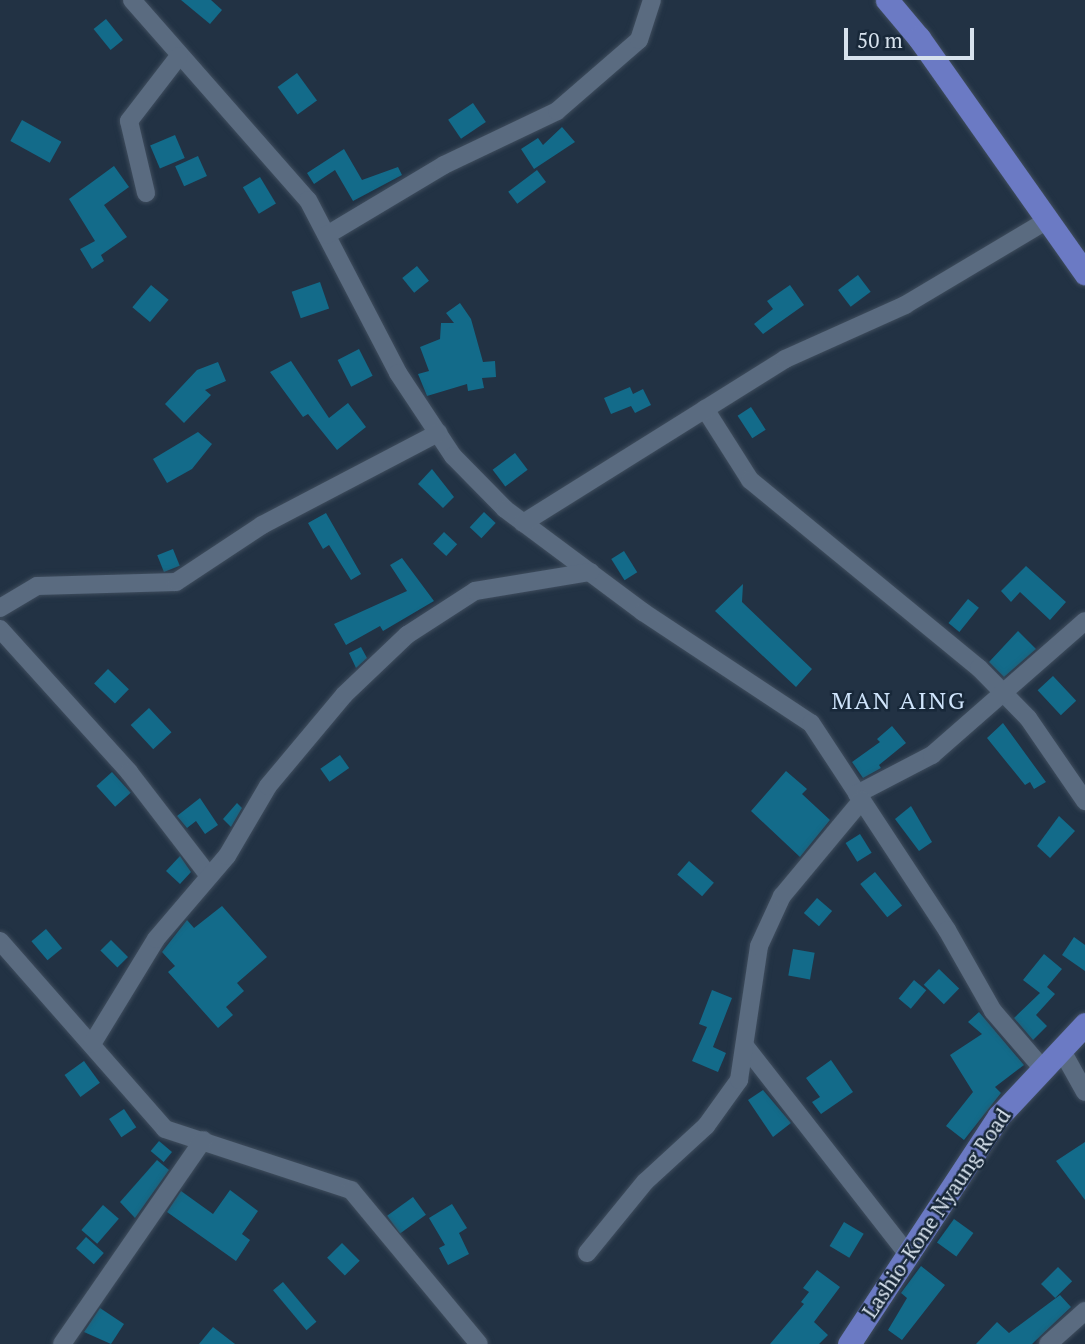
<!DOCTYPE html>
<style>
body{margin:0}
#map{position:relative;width:1085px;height:1344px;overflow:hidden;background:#223244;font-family:"PT Serif",serif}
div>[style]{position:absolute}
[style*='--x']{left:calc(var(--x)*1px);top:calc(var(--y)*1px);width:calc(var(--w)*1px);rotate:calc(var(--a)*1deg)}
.building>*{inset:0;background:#136b8a;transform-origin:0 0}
.roads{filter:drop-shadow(0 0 2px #3f4d5d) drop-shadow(0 0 2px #3f4d5d)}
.minor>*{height:18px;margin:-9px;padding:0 9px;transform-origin:9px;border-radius:9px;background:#5a6b80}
.major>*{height:23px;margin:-11.5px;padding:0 11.5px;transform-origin:11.5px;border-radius:11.5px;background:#6b7ac4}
span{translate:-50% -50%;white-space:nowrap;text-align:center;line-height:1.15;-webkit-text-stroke:5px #182839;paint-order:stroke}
.street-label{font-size:21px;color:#d7e2ed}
.quarter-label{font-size:24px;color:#d0e5fc;letter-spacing:2px}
.scale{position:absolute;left:844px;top:28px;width:130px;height:32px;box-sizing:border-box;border:4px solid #d7e2ed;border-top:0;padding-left:9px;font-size:21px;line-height:24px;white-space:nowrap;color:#d7e2ed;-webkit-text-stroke:5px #182839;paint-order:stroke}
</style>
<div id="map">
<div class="building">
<div style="clip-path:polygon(181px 0,211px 0,222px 10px,210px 24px)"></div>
<div style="left:106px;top:19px;width:27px;height:16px;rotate:51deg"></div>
<div style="left:297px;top:73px;width:34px;height:24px;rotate:54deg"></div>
<div style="left:473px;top:103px;width:23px;height:30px;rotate:56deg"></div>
<div style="left:22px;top:120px;width:45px;height:24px;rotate:29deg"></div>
<div style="clip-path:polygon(562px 127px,575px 142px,534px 169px,521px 149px,538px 138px,543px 145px)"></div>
<div style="left:175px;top:135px;width:25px;height:27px;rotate:67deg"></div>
<div style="clip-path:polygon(344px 149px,362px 180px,398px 167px,402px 175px,353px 201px,335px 170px,314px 184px,307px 173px)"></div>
<div style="left:198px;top:156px;width:22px;height:25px;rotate:66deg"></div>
<div style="clip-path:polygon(114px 166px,129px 187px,104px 205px,127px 237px,101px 255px,104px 261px,92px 269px,80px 249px,95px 241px,69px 199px)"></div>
<div style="left:537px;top:170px;width:15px;height:36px;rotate:53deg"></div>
<div style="left:260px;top:177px;width:31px;height:20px;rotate:59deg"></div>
<div style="left:417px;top:266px;width:19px;height:19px;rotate:51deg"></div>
<div style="left:858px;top:275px;width:21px;height:25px;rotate:53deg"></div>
<div style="left:320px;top:282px;width:28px;height:30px;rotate:71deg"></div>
<div style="left:151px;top:285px;width:23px;height:29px;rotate:40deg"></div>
<div style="clip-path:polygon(790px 285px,804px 305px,763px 334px,754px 324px,773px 309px,767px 301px)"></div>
<div style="clip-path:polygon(460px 303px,471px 319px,483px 362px,495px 361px,496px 377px,482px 378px,484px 388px,468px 391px,467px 384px,427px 396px,418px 374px,429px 371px,420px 347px,440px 339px,441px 323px,454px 323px,446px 313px)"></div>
<div style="left:359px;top:349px;width:30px;height:24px;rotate:63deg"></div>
<div style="clip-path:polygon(291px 361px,329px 418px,348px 403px,366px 427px,337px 450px,308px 414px,303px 417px,270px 372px)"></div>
<div style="clip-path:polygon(218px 362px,226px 381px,205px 390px,211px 395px,184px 423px,165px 404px,197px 370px)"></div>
<div style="clip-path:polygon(630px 387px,633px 394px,643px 389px,651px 405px,635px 413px,631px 406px,611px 414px,604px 398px)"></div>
<div style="left:751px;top:407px;width:27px;height:16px;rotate:57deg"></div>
<div style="clip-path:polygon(198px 432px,212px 444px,192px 469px,167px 483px,153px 459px)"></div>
<div style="left:515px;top:453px;width:21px;height:28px;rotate:53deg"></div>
<div style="clip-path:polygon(432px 469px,454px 497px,443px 508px,418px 484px)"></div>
<div style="left:484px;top:512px;width:16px;height:21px;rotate:43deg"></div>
<div style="clip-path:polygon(326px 513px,361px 574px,351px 580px,329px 545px,323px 549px,308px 523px)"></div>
<div style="left:444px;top:532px;width:18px;height:16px;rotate:43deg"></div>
<div style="left:173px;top:549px;width:18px;height:17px;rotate:68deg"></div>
<div style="left:624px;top:551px;width:25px;height:15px;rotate:58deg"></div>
<div style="clip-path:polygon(402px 558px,434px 601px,383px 631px,380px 626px,346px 645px,334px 624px,407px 591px,390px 565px)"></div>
<div style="clip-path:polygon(1026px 566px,1066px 602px,1050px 620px,1020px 592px,1011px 602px,1001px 591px)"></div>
<div style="clip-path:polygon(743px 584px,742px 602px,812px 669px,796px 687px,715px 611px)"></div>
<div style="left:968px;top:599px;width:14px;height:31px;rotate:39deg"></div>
<div style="clip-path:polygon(1018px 631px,1036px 649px,1004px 677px,989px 662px)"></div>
<div style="clip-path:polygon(361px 647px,367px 658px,356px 668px,349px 653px)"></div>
<div style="left:108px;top:669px;width:29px;height:20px;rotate:44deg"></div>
<div style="left:1053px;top:676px;width:34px;height:21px;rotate:47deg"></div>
<div style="left:149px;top:708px;width:33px;height:25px;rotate:47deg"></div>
<div style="clip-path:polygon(1003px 723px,1046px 782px,1034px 789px,1030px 782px,1025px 785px,987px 738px)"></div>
<div style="clip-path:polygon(892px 726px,906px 743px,879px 765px,881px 768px,863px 778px,852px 762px,880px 742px,877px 739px)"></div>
<div style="left:340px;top:755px;width:16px;height:24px;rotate:55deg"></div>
<div style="clip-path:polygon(786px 771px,807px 789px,802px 794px,830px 820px,800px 857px,751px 811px)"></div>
<div style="left:112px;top:772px;width:28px;height:21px;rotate:48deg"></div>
<div style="clip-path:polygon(200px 798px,218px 825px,205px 834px,196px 821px,187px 828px,177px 816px)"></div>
<div style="clip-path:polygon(237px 803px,242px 808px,231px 827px,223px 819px)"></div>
<div style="clip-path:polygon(911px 806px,932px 842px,919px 851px,895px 819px)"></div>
<div style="clip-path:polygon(1059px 816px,1075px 831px,1050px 858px,1037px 846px)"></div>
<div style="left:860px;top:834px;width:22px;height:17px;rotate:58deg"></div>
<div style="clip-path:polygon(180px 856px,191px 872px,180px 884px,166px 871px)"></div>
<div style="left:689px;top:861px;width:33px;height:18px;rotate:41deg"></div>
<div style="left:875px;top:872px;width:43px;height:19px;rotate:51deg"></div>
<div style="left:817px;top:898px;width:20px;height:20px;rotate:41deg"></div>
<div style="clip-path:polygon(222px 906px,267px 957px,237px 983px,244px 991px,226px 1007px,233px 1015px,218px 1028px,168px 972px,175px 966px,162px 952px,187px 920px,194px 928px)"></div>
<div style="left:46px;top:929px;width:25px;height:19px;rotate:50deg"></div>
<div style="clip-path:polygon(1074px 937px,1085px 945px,1085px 971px,1062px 955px)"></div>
<div style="left:111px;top:940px;width:24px;height:15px;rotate:45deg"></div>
<div style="left:793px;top:949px;width:22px;height:27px;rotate:10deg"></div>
<div style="clip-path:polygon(1044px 954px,1062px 969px,1047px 987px,1055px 994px,1036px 1015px,1047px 1026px,1033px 1040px,1014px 1018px,1040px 993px,1023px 980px)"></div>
<div style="left:939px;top:969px;width:28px;height:22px;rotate:44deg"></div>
<div style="left:914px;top:980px;width:16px;height:24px;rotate:40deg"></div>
<div style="clip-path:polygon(712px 990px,732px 998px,713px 1047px,726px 1053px,718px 1072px,692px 1061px,707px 1027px,699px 1024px)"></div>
<div style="clip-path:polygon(979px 1012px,1024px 1065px,995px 1087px,1001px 1093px,964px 1140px,946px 1126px,973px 1092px,950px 1055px,982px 1034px,968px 1022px)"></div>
<div style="clip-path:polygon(831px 1060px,853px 1092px,821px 1114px,812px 1102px,820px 1097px,806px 1078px)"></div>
<div style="left:84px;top:1061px;width:27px;height:24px;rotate:54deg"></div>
<div style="clip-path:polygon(763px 1090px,791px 1123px,773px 1137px,748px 1100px)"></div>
<div style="left:124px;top:1109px;width:22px;height:18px;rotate:56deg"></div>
<div style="left:159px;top:1141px;width:17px;height:13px;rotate:40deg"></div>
<div style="clip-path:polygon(1085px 1142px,1085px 1200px,1056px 1161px)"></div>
<div style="clip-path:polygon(157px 1160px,169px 1170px,135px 1218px,120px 1202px)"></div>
<div style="clip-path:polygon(230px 1190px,258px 1211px,242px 1234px,250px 1240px,236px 1261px,167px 1212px,181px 1191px,213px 1214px)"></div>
<div style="left:413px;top:1197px;width:22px;height:32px;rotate:54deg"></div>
<div style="clip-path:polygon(452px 1204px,467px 1228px,459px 1233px,469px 1254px,448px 1265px,439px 1248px,445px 1245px,429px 1218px)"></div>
<div style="left:103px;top:1205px;width:21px;height:33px;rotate:41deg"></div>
<div style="left:954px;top:1219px;width:24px;height:29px;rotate:36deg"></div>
<div style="left:844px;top:1222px;width:23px;height:28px;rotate:31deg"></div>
<div style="left:86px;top:1237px;width:24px;height:15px;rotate:42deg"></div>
<div style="left:342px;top:1243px;width:25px;height:21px;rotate:45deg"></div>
<div style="clip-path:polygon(921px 1266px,945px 1285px,902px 1340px,888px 1330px,907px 1298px,901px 1293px)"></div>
<div style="left:1058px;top:1267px;width:20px;height:24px;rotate:45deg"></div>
<div style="clip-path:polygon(817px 1270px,840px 1287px,814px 1322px,828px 1335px,819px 1344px,770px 1344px,804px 1304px,801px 1302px,809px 1292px,803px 1288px)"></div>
<div style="left:283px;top:1282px;width:52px;height:13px;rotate:50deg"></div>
<div style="clip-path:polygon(1060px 1295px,1071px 1307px,1032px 1344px,976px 1344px,997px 1322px,1009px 1333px)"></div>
<div style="clip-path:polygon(100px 1308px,124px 1324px,111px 1344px,84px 1332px)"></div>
<div style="clip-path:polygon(213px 1327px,235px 1344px,199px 1344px)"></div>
</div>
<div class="roads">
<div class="minor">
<div style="--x:132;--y:0;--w:266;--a:48.7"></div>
<div style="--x:308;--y:200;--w:195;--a:62.5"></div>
<div style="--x:398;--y:373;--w:100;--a:56.5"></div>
<div style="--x:453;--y:456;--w:74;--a:45.5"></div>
<div style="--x:505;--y:509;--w:172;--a:36.7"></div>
<div style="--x:643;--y:612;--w:201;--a:33.5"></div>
<div style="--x:811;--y:723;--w:248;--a:56.7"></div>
<div style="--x:947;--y:930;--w:93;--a:60.4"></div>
<div style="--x:993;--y:1011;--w:77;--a:49.2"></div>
<div style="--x:146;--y:193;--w:74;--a:-103.3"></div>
<div style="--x:129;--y:121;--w:82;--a:-52.4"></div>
<div style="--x:327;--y:235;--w:136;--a:-30.9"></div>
<div style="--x:444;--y:165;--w:125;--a:-25.5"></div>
<div style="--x:557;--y:111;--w:108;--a:-40.9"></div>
<div style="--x:639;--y:40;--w:42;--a:-72"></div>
<div style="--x:705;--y:409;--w:84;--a:57.6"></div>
<div style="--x:750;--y:480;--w:296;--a:39.4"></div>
<div style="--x:979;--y:668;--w:70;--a:45.6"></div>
<div style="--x:1028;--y:718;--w:101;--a:55.5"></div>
<div style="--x:523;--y:523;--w:309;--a:-32"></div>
<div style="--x:785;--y:359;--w:132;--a:-24.2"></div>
<div style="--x:905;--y:305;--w:168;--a:-30.8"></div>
<div style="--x:0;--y:608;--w:43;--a:-30.7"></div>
<div style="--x:37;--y:586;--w:139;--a:-1.6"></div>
<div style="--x:176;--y:582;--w:103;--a:-33.5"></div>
<div style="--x:262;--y:525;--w:199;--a:-27.6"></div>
<div style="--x:0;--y:629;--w:193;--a:47.9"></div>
<div style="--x:129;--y:772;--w:131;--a:52.4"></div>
<div style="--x:857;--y:794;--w:85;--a:-27.5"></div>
<div style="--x:932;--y:755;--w:203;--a:-41.2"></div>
<div style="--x:0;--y:941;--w:250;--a:48.7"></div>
<div style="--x:165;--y:1129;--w:196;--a:18.2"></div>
<div style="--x:351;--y:1190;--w:200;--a:50.3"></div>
<div style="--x:92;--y:1044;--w:123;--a:-58.6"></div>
<div style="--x:156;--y:939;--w:109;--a:-49.5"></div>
<div style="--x:227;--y:856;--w:81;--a:-59.6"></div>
<div style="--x:268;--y:786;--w:119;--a:-50.1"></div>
<div style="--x:344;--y:695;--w:87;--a:-43.6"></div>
<div style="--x:407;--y:635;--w:81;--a:-32.9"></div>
<div style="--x:475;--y:591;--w:117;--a:-9.4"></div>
<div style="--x:745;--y:1046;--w:263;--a:52"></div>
<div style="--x:1061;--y:1049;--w:49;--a:60.8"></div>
<div style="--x:587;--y:1253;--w:92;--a:-50.8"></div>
<div style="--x:645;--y:1182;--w:83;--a:-42.6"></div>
<div style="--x:706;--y:1126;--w:57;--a:-54.3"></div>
<div style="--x:739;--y:1080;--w:135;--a:-81.5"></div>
<div style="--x:759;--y:946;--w:55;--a:-65.3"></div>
<div style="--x:782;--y:896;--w:125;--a:-50.2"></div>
<div style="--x:62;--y:1344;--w:248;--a:-55.3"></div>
<div style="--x:1048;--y:1344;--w:50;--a:-41.7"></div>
</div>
<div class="major">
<div style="--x:887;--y:0;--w:50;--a:49.9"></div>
<div style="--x:919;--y:38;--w:288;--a:54.8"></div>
<div style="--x:849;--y:1344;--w:273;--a:-56.7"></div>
<div style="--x:999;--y:1116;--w:126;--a:-46.9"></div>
</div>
</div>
<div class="street-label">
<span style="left:936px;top:1213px;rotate:-56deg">Lashio-Kone Nyaung Road</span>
</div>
<div class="quarter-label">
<span style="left:899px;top:701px">MAN AING</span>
</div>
<div class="scale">50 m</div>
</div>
